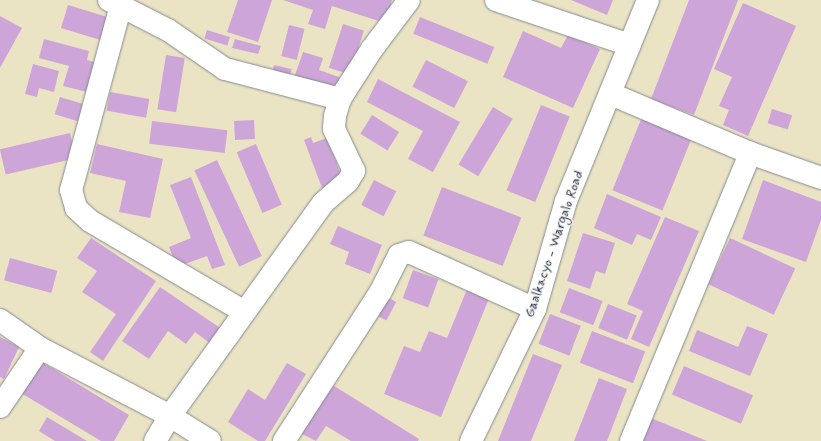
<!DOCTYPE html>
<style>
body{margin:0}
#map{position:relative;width:821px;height:441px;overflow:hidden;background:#ebe4c4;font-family:Mynerve,sans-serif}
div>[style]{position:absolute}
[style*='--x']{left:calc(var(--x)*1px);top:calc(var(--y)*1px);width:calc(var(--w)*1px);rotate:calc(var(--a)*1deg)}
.building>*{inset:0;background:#cea5d8;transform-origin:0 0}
.roads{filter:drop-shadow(0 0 1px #838a91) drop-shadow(0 0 1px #838a91)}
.street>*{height:22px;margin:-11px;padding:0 11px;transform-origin:11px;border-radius:11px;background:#fff}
span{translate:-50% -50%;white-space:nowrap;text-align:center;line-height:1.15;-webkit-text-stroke:3px #fbf7ec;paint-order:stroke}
.street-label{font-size:14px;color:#1b2f5e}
</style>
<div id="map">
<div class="building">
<div style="clip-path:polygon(238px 0,272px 0,258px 42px,227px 32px)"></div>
<div style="clip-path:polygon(283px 0,392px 0,385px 23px,332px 6px,325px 29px,308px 24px,313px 10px)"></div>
<div style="clip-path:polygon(571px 0,613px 0,607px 15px)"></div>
<div style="clip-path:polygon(689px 0,738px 0,694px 115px,651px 99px)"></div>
<div style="clip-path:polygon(743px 3px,796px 26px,748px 136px,723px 125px,729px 110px,719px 106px,732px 77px,714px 69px)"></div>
<div style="left:68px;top:5px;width:49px;height:24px;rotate:17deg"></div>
<div style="clip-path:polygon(0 16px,22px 28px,0 68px)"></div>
<div style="left:420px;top:17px;width:80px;height:18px;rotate:22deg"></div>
<div style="left:343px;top:24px;width:22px;height:46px;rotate:18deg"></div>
<div style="left:289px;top:25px;width:16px;height:32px;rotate:14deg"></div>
<div style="left:207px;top:30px;width:24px;height:9px;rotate:17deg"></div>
<div style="clip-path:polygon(523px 31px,561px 48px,568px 35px,600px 49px,573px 108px,503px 77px)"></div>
<div style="clip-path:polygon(44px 39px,89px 51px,87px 60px,98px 63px,91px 93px,63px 86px,69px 66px,39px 58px)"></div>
<div style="clip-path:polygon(235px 39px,261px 46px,258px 54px,232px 48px)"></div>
<div style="clip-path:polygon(303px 52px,323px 58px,319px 70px,347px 80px,342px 97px,293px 81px)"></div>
<div style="left:166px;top:55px;width:19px;height:55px;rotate:9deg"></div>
<div style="left:426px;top:60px;width:47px;height:30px;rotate:27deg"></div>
<div style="clip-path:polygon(33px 64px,59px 71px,54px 92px,39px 88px,37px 97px,25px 94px)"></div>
<div style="left:274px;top:65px;width:18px;height:13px;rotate:13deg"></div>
<div style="clip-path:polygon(378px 79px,460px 122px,433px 172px,408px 159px,423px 131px,367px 102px)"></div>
<div style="left:110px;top:92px;width:40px;height:19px;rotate:10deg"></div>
<div style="left:60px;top:97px;width:24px;height:18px;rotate:17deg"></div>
<div style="left:541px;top:105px;width:31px;height:92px;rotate:22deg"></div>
<div style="left:493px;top:107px;width:23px;height:67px;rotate:31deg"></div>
<div style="left:772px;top:109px;width:21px;height:15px;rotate:17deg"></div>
<div style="left:372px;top:115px;width:32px;height:22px;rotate:32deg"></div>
<div style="left:642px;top:117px;width:54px;height:79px;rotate:22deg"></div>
<div style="left:254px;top:120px;width:19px;height:20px;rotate:87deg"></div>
<div style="left:152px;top:121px;width:76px;height:23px;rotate:7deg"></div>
<div style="left:70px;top:133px;width:26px;height:72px;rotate:77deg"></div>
<div style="clip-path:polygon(311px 137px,313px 143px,327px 138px,343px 180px,322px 188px,304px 140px)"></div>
<div style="clip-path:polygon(97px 144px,163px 159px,150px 218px,119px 212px,126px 181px,90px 173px)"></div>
<div style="left:256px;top:144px;width:66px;height:21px;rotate:67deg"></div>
<div style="left:217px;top:160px;width:106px;height:25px;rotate:65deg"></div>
<div style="clip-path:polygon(191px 177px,225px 265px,212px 269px,207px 256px,177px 267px,169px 247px,191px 238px,170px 185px)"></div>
<div style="left:374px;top:180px;width:25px;height:28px;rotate:27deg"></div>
<div style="clip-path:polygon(763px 180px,821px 202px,821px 220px,806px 262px,742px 239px)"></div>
<div style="left:442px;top:187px;width:85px;height:52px;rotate:21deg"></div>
<div style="clip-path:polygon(607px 194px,661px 217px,651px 240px,637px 234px,632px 245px,594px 228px)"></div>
<div style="clip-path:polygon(665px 217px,699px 231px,649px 347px,631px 339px,643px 311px,627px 304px)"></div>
<div style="clip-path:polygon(338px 226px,382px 245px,370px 274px,345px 264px,349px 252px,330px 244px)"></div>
<div style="clip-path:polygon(583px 233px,615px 243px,605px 274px,596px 271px,590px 289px,567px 281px)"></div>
<div style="clip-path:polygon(91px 238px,156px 281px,103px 361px,90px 352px,116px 314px,82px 292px,97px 271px,77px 258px)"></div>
<div style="left:730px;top:238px;width:72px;height:51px;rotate:25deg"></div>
<div style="left:10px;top:258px;width:49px;height:23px;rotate:15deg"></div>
<div style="left:413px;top:270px;width:27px;height:30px;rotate:20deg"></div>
<div style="clip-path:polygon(160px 287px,226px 332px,215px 347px,195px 332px,186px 344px,168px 331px,149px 359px,122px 341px)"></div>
<div style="clip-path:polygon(468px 287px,490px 296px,441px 417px,384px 394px,404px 346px,420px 352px,429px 331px,447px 338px)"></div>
<div style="left:569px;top:288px;width:36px;height:26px;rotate:21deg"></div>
<div style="left:383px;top:295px;width:15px;height:21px;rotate:28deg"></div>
<div style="left:608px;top:304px;width:31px;height:26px;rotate:22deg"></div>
<div style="left:550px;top:314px;width:33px;height:32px;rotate:21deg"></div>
<div style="clip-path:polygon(747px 326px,768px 334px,750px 376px,689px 351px,697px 330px,738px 347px)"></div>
<div style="left:592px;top:331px;width:57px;height:34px;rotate:21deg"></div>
<div style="clip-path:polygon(0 337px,19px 347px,4px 379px,0 377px)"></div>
<div style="clip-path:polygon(533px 354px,562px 365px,531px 441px,498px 441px)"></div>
<div style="clip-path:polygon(40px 361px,129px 415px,114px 441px,101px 441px,21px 393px)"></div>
<div style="clip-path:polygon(287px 363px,306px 374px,265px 441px,258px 441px,228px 422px,248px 389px,265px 400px)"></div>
<div style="left:684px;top:366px;width:75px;height:31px;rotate:23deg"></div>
<div style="clip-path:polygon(599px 378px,627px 389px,607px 441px,574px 441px)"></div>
<div style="clip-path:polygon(331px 384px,419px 439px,418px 441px,351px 441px,326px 426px,316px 441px,300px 433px)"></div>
<div style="clip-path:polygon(646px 416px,707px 441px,644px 441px,637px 438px)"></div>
<div style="clip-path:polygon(47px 417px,87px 441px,55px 441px,39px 431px)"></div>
</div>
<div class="roads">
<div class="street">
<div style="--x:109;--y:0;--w:66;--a:27"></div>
<div style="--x:168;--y:30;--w:69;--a:34.4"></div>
<div style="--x:225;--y:69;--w:119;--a:14.6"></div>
<div style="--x:496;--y:0;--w:141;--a:18.6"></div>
<div style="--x:121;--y:5;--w:192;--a:105.1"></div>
<div style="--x:71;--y:190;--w:19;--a:74"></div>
<div style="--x:76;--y:208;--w:19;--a:43"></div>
<div style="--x:90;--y:221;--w:178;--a:30.5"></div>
<div style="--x:611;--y:94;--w:151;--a:23"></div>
<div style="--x:750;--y:153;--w:75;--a:19.4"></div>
<div style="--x:0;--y:320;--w:49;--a:35"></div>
<div style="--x:40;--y:348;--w:147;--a:27.6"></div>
<div style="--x:170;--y:416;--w:47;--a:32"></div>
<div style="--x:0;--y:407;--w:71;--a:-55.9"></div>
<div style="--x:155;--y:441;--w:29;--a:-59"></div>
<div style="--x:170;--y:416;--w:262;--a:-54.3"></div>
<div style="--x:323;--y:203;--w:33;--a:-41"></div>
<div style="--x:348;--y:181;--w:12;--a:-59"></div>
<div style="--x:354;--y:171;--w:47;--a:-115.5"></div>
<div style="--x:334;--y:129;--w:13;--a:-86"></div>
<div style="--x:335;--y:116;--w:18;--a:-74"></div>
<div style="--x:340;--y:99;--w:59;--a:-57.4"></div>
<div style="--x:372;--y:49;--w:61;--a:-52.9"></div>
<div style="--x:284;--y:441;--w:179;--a:-57.1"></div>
<div style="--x:381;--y:291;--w:40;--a:-63.4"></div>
<div style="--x:399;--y:255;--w:10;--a:-17"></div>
<div style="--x:409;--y:252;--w:138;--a:24.3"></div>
<div style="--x:471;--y:441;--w:147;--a:-64.1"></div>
<div style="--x:535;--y:309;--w:112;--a:-74"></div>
<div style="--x:566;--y:201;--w:217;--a:-67.8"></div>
<div style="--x:631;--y:441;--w:312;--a:-67.5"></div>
</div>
</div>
<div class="street-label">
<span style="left:554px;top:244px;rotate:-71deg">Gaalkacyo - Wargalo Road</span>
</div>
</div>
